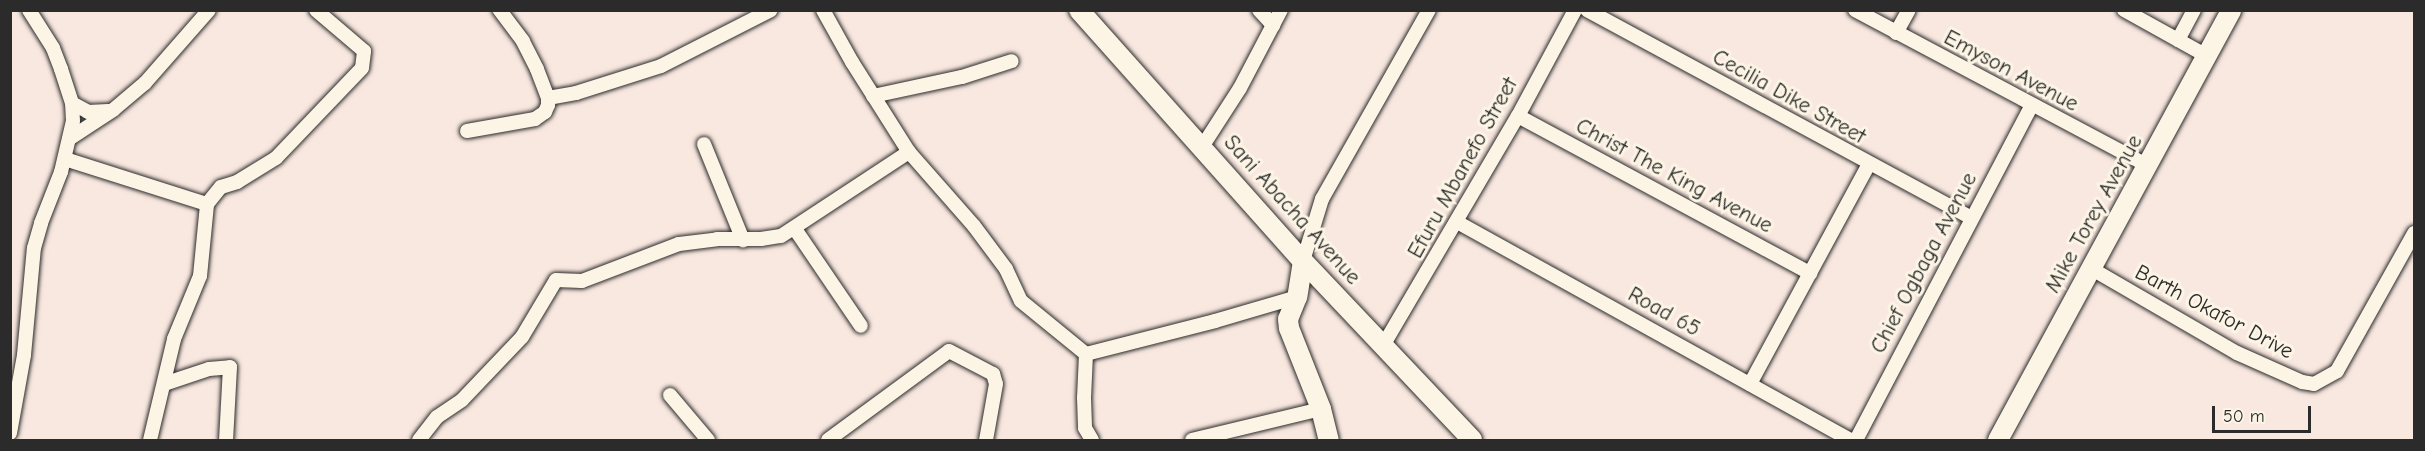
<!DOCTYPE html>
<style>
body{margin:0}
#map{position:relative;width:2425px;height:451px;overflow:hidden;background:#f9e8e0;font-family:"Comic Neue",sans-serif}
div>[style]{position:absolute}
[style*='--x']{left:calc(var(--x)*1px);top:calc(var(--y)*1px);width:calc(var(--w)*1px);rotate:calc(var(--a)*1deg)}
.roads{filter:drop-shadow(0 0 2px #2b2b2b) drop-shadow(0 0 2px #2b2b2b)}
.street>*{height:14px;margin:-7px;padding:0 7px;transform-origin:7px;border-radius:7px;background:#fcf5e5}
.secondary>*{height:20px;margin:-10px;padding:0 10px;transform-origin:10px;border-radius:10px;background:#fcf5e5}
span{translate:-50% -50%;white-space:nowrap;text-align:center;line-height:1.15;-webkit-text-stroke:6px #fcf5e5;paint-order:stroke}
.street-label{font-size:22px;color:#2b2b2b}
.frame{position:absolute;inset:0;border:12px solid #2b2b2b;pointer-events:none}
.scale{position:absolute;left:2212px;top:406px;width:99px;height:27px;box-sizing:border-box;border:3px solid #2b2b2b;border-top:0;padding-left:8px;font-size:18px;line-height:21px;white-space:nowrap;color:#2b2b2b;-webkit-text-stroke:4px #fcf5e5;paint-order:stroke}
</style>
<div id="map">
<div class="roads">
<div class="street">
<div style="--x:823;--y:10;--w:60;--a:60.9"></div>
<div style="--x:852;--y:62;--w:107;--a:57.7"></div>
<div style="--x:909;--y:152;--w:98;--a:48.7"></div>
<div style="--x:974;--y:226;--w:54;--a:53.3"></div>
<div style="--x:1006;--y:269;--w:35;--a:65"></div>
<div style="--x:1021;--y:301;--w:84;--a:39.2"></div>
<div style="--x:1086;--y:354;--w:133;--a:-14.3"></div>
<div style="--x:1215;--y:321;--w:85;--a:-16.3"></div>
<div style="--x:1259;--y:10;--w:21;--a:47"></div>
<div style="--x:1587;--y:10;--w:437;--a:28.4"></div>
<div style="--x:1855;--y:10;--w:333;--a:28"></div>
<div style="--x:2124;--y:10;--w:95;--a:29"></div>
<div style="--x:1896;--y:33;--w:26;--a:-61"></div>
<div style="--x:2178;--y:40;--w:34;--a:-62"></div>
<div style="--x:873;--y:96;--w:91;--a:-12.1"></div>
<div style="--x:962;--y:77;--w:52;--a:-17.7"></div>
<div style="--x:548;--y:98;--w:28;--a:-10"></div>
<div style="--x:576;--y:93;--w:89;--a:-17.6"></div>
<div style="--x:661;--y:66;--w:123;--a:-27"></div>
<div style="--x:72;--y:103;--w:18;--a:29"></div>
<div style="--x:88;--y:112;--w:20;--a:-3"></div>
<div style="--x:1518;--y:116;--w:332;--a:28.3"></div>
<div style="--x:467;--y:131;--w:69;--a:-10"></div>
<div style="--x:535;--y:119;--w:12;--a:-35"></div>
<div style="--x:545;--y:112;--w:8;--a:-67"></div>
<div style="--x:548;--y:105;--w:7;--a:-90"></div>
<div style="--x:548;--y:98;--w:31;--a:-111"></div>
<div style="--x:537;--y:69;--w:31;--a:-117"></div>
<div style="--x:523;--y:41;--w:39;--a:-127"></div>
<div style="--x:69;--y:139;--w:53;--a:-33.4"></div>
<div style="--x:113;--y:110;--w:42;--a:-40.2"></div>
<div style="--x:145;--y:83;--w:97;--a:-48.8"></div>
<div style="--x:704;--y:144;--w:104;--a:67.9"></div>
<div style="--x:1202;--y:147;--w:70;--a:-57.2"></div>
<div style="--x:1240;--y:88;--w:88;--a:-62.3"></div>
<div style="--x:65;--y:159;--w:149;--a:17.6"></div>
<div style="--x:1457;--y:222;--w:450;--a:29"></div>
<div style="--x:795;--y:229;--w:117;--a:55.8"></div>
<div style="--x:1303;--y:261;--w:65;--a:-73"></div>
<div style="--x:1322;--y:199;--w:217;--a:-60.5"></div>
<div style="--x:2092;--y:269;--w:168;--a:30.1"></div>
<div style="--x:2237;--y:353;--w:71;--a:24"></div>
<div style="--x:2302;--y:382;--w:12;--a:9"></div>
<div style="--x:2314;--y:384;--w:26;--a:-29"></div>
<div style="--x:2337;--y:371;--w:158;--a:-60.8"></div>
<div style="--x:1384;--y:344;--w:264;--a:-59.6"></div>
<div style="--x:1518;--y:116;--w:120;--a:-61.7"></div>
<div style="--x:1086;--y:354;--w:44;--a:92.6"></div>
<div style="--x:1084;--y:398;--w:30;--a:88"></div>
<div style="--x:1085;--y:428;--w:14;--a:60"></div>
<div style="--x:164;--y:384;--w:47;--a:-18.4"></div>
<div style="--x:209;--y:369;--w:21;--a:-5"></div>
<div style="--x:230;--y:367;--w:73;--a:93.1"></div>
<div style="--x:1750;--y:384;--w:250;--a:-61.6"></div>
<div style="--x:670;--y:395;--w:59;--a:49.8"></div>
<div style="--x:10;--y:433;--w:79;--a:-79.8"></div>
<div style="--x:24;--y:355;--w:107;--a:-84.7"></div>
<div style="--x:34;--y:248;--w:26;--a:-74"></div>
<div style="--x:41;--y:223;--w:55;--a:-68.6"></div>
<div style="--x:61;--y:172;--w:52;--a:-76.8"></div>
<div style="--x:73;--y:121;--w:18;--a:-93"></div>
<div style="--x:72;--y:103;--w:36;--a:-108"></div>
<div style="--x:61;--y:69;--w:22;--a:-111"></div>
<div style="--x:53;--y:48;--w:45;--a:-122.3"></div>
<div style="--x:150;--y:440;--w:104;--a:-76.6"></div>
<div style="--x:174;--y:339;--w:68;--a:-67.6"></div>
<div style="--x:200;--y:276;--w:72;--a:-84.4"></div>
<div style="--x:207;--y:204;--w:22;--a:-51"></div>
<div style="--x:221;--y:187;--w:17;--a:-17"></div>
<div style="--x:237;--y:182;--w:46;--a:-31.6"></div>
<div style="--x:276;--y:158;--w:124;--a:-46.3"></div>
<div style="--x:362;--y:68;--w:17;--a:-83"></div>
<div style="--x:364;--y:51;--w:63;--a:-139.5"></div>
<div style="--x:419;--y:440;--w:29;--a:-52"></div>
<div style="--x:437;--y:417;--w:30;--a:-34"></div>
<div style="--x:462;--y:400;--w:87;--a:-46.4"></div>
<div style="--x:522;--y:337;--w:66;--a:-59.2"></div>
<div style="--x:556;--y:280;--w:26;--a:2"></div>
<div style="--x:582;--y:281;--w:104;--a:-20.9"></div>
<div style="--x:679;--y:244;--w:38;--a:-7"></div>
<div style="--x:717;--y:239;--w:44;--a:0"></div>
<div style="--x:761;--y:239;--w:20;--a:-9"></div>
<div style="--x:781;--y:236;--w:153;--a:-33.3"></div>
<div style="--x:828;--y:440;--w:150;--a:-36.3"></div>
<div style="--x:949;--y:351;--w:50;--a:27.6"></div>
<div style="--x:993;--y:374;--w:10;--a:73"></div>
<div style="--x:996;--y:384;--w:57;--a:100.1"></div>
<div style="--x:1192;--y:440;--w:133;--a:-13.5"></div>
<div style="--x:1856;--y:440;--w:377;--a:-62.3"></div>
</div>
<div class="secondary">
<div style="--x:1079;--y:10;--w:336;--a:48.3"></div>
<div style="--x:1303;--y:261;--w:246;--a:46.6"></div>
<div style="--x:1303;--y:261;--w:36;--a:99"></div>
<div style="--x:1297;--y:297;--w:24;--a:112"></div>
<div style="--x:1288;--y:319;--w:9;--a:84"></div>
<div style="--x:1289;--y:328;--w:87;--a:68.4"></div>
<div style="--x:1321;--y:409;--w:32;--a:76"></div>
<div style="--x:1998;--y:440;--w:489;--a:-61.5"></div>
</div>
</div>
<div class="street-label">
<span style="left:2011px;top:71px;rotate:28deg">Emyson Avenue</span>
<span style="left:1789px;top:97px;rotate:29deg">Cecilia Dike Street</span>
<span style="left:1463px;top:168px;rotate:-61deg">Efuru Mbanefo Street</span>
<span style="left:1674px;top:176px;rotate:28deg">Christ The King Avenue</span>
<span style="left:1292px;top:210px;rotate:48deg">Sani Abacha Avenue</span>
<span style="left:2094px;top:214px;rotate:-61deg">Mike Torey Avenue</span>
<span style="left:1924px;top:263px;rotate:-62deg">Chief Ogbaga Avenue</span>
<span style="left:1664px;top:312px;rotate:29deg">Road 65</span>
<span style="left:2214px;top:312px;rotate:28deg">Barth Okafor Drive</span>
</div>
<div class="frame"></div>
<div class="scale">50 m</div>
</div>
